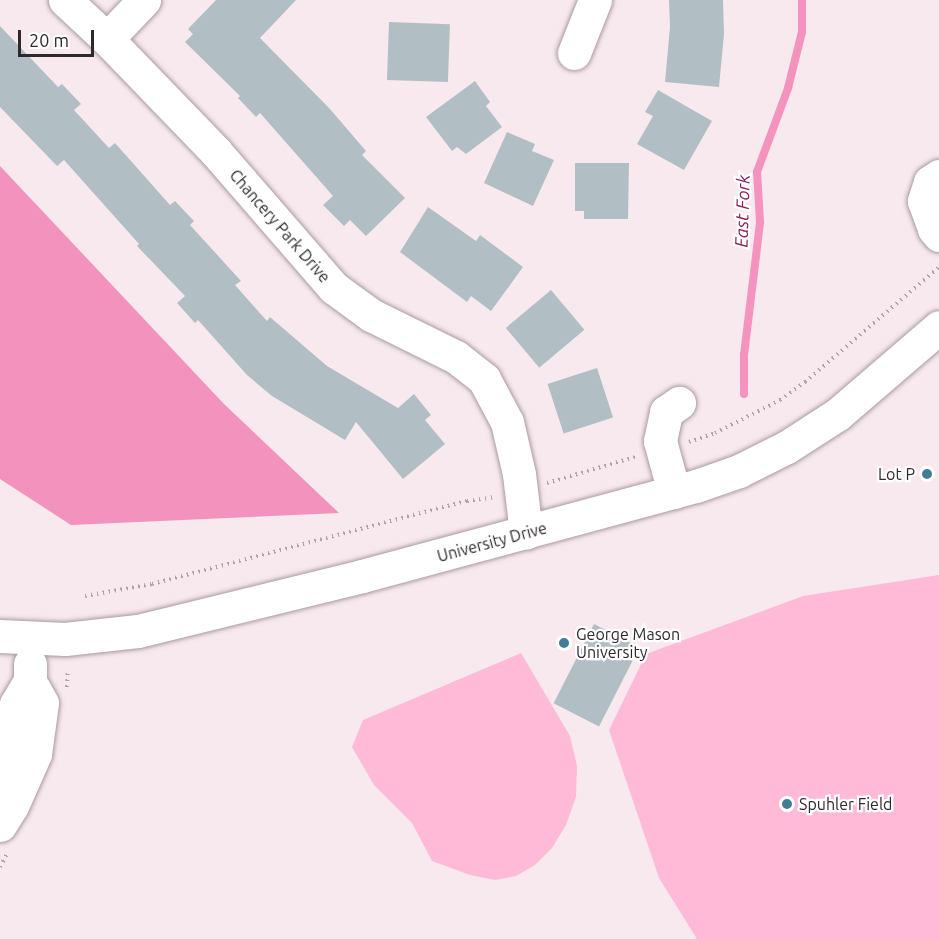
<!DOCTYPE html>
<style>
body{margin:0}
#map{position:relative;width:939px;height:939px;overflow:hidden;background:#f8e9ee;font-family:Ubuntu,sans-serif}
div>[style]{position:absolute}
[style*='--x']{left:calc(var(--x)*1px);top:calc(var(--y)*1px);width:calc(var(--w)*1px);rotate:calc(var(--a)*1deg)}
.green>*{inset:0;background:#febad6}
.forest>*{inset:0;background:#f392bd}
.stream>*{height:8px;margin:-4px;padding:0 4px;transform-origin:4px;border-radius:4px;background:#f393be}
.building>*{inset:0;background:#b1bfc5;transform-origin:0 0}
.path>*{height:4px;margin-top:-2px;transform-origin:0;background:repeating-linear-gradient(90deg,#afa3a7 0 1.5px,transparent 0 6px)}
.roads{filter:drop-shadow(0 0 2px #a99ba0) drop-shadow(0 0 2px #a99ba0)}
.minor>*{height:33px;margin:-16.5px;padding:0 16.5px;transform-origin:16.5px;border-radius:16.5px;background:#fff}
.dots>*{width:16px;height:16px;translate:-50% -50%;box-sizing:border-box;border:3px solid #fff;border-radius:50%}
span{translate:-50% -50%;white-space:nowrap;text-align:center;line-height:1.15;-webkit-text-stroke:4.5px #fff;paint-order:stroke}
.street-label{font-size:16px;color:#2e292b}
.poi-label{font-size:16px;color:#2e292b}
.right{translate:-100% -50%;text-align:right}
.left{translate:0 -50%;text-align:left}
.water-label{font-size:18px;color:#8c1c5a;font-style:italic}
.scale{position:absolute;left:18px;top:30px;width:76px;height:27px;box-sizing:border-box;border:3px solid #2e292b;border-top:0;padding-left:8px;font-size:18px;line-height:21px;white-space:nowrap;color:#2e292b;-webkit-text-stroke:4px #fff;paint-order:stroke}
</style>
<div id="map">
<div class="green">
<div style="clip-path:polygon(939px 575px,939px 939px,697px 939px,659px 878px,609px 730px,646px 654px,803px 596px)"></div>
<div style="clip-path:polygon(521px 653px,570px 736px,577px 766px,576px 797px,566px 825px,552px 848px,535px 865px,516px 876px,495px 880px,470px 875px,432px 861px,412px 823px,374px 785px,352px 747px,363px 720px)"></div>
</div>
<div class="forest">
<div style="clip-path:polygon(0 166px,224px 404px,339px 513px,71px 525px,0 479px)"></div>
</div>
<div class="stream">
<div style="--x:744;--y:394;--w:39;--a:-90"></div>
<div style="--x:744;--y:355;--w:134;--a:-83.1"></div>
<div style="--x:760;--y:222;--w:50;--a:-93.4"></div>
<div style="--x:757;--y:172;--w:90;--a:-69.7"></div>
<div style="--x:788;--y:88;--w:58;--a:-76"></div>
<div style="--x:802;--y:32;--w:32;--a:-90"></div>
</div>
<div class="building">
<div style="clip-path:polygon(216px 0,296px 0,260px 38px,330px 109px,366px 151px,362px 155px,405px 198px,366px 236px,350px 220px,344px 226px,323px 205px,333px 196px,260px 113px,256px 117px,238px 98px,240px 96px,185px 42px,193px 34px,188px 29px)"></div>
<div style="clip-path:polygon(669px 0,723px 0,724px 34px,719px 87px,665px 82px,670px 27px)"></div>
<div style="left:389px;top:22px;width:61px;height:58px;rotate:2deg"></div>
<div style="clip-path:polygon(0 26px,58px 87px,62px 84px,81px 104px,74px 110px,109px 148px,115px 143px,170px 205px,175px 201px,194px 221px,190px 225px,241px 281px,235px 285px,267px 321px,270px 317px,327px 366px,398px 408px,414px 394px,431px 415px,425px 420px,445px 444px,403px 479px,356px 422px,345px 440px,272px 396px,247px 375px,198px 320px,195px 323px,177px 303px,185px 296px,137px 246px,139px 244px,64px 160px,57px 166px,0 107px)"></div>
<div style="clip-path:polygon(475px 81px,490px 102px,486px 106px,502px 127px,466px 154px,457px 147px,452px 151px,426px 117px)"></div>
<div style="clip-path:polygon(658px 90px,712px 121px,684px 170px,637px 144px,653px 116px,645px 112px)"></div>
<div style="clip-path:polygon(507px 132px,535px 144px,532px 151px,554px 160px,533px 206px,484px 183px)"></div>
<div style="clip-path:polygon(575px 163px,629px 163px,628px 219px,584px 219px,584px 211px,575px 211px)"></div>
<div style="clip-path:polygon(428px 207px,476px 241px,480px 235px,523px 267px,491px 311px,471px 296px,467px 302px,400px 252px)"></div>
<div style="left:551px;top:290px;width:52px;height:59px;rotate:50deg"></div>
<div style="left:597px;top:368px;width:52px;height:52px;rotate:72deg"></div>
<div style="left:594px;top:624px;width:51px;height:89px;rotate:27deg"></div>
</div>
<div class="path">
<div style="--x:689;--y:442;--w:28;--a:-19"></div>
<div style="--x:715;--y:433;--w:73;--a:-26.9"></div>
<div style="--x:780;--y:400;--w:31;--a:-36"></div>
<div style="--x:805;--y:382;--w:177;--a:-40.6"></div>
<div style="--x:547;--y:483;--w:92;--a:-16.5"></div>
<div style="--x:85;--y:596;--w:68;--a:-10.2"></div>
<div style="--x:152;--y:584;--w:326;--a:-14.8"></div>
<div style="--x:467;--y:501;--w:27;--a:-8"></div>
<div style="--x:67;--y:687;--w:17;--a:-87"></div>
<div style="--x:0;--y:867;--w:17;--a:-62"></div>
</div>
<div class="roads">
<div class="minor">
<div style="--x:65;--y:0;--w:57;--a:42.9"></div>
<div style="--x:107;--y:39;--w:157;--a:46"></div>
<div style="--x:216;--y:152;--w:180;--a:49.1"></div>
<div style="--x:334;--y:288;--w:46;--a:36.1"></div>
<div style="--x:371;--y:315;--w:95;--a:26.3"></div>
<div style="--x:456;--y:357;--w:36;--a:38"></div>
<div style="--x:484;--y:379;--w:49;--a:61.9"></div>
<div style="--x:507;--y:422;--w:53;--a:77"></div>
<div style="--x:519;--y:474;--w:59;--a:83.2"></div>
<div style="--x:107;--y:39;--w:54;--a:-46.5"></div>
<div style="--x:574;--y:53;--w:57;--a:-68.4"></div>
<div style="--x:939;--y:176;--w:11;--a:146"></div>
<div style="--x:930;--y:182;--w:20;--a:108"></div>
<div style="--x:924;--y:201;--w:30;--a:70"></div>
<div style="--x:934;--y:229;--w:8;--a:50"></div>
<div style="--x:674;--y:492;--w:53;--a:-105.4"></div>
<div style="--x:660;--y:441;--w:30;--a:-78"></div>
<div style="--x:666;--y:412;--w:16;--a:-35"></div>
<div style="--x:0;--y:636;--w:65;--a:2.6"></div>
<div style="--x:65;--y:639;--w:73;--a:-6.3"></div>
<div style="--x:138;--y:631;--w:231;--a:-13.8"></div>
<div style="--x:362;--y:576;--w:346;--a:-15.1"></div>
<div style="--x:696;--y:486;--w:46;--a:-19.2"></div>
<div style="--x:739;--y:471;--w:54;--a:-26.6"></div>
<div style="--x:787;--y:447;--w:61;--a:-32.9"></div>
<div style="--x:838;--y:414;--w:133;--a:-40.7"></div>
<div style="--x:0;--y:777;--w:75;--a:-77.6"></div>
<div style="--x:16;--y:704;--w:27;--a:-59"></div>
<div style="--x:30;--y:681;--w:17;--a:-90"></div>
<div style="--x:0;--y:825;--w:22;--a:-58"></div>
<div style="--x:12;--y:806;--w:57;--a:-66.1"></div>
<div style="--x:35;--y:754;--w:51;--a:-82.2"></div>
<div style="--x:42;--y:703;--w:25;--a:-119"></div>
</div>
</div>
<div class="dots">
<div style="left:927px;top:474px;background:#417d95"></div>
<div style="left:564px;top:643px;background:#417d95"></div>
<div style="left:787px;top:804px;background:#417d95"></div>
</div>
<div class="street-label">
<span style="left:280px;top:226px;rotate:49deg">Chancery Park Drive</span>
<span style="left:492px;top:542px;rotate:-15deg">University Drive</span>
</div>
<div class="poi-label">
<span class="right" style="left:915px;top:474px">Lot P</span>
<span class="left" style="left:576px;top:643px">George Mason<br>University</span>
<span class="left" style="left:799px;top:804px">Spuhler Field</span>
</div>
<div class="water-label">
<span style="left:742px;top:211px;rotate:-88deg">East Fork</span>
</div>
<div class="scale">20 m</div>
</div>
